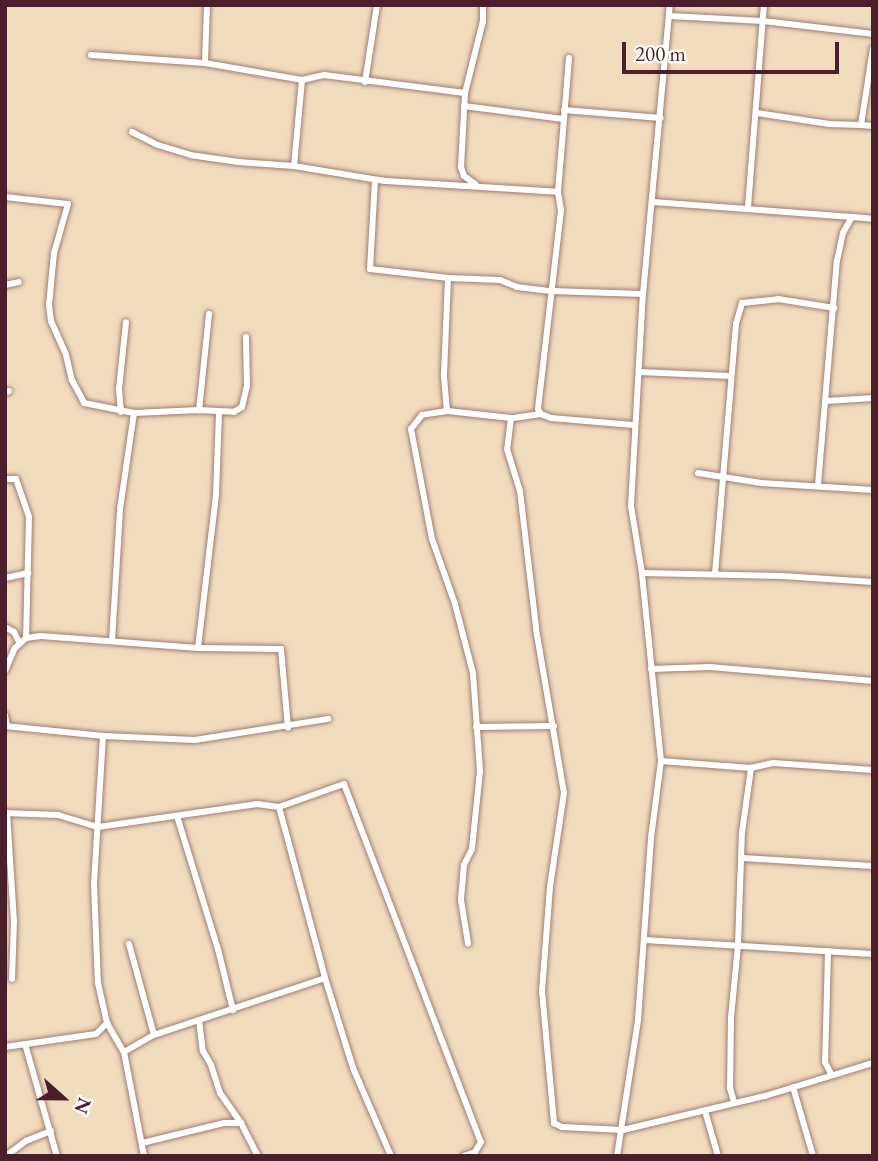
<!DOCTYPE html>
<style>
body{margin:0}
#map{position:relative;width:878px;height:1161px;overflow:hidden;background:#f2dcbe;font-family:"EB Garamond",serif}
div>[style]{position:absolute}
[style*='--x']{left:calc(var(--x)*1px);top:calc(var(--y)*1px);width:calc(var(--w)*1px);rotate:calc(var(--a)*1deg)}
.roads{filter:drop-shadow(0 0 2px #9e7e74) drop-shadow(0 0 2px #9e7e74)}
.street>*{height:6px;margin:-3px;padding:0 3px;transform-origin:3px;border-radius:3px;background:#fff}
span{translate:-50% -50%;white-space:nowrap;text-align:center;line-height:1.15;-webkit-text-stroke:7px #fdfcf7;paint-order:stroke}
.frame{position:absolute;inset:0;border:7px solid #4a1f2b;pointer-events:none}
.north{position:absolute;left:28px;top:1063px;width:70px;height:70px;-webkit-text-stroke:5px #fdfcf7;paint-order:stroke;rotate:111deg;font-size:19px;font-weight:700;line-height:28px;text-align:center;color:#4a1f2b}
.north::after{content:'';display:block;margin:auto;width:24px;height:32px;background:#4a1f2b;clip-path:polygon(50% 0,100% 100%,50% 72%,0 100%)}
.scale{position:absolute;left:622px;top:42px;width:217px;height:32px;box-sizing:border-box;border:4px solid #4a1f2b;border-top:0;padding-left:9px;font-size:21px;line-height:24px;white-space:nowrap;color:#4a1f2b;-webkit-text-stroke:5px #fdfcf7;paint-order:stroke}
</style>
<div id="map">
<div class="roads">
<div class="street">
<div style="--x:207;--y:5;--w:58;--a:92"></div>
<div style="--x:205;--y:63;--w:98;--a:9.9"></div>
<div style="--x:302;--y:80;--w:23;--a:-13"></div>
<div style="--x:324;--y:75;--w:142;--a:7.3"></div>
<div style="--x:465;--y:93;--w:74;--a:93.1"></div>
<div style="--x:461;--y:167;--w:9;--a:72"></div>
<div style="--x:464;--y:176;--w:14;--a:36"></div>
<div style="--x:670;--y:16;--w:93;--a:3.1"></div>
<div style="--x:763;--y:21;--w:111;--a:6.7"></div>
<div style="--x:91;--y:55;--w:114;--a:4"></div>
<div style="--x:569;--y:58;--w:134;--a:94.7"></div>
<div style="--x:558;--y:192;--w:18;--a:81"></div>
<div style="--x:561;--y:210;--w:200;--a:96.6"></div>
<div style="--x:538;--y:409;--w:6;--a:59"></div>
<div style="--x:541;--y:414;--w:11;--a:22"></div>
<div style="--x:551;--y:418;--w:82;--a:4.9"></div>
<div style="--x:365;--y:82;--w:78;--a:-81.1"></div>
<div style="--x:465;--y:93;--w:74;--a:-76"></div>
<div style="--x:483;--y:21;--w:16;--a:-90"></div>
<div style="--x:464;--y:106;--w:100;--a:7.5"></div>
<div style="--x:564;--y:110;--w:97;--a:4.7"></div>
<div style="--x:757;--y:113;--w:73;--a:8.7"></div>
<div style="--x:829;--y:124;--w:32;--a:2"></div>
<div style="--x:861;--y:125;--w:78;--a:-81.1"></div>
<div style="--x:861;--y:125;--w:12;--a:5"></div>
<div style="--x:132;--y:132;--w:29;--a:27"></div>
<div style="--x:158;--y:145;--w:34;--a:17"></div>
<div style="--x:190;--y:155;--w:49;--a:8.3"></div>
<div style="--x:238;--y:162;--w:56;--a:4.1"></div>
<div style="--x:294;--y:166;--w:92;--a:9.4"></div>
<div style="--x:385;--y:181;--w:173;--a:3.6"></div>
<div style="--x:294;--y:166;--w:86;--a:-84.7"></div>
<div style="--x:375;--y:180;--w:89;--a:93.2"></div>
<div style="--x:370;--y:269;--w:79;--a:6.6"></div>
<div style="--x:5;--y:197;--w:63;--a:6.3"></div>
<div style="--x:68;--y:204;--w:51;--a:105.9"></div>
<div style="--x:54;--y:253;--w:52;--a:95.5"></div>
<div style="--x:49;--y:305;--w:16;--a:83"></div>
<div style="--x:51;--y:321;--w:37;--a:66"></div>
<div style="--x:66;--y:355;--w:26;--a:77"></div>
<div style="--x:72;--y:380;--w:26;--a:62"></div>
<div style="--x:84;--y:403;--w:51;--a:11.3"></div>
<div style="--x:134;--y:413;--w:65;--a:-2.6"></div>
<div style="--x:653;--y:202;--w:200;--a:4.3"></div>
<div style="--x:748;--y:207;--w:203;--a:-85.5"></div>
<div style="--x:5;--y:285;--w:14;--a:-12"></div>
<div style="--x:209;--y:314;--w:97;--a:95.9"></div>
<div style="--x:199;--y:410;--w:35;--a:3"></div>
<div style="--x:234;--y:412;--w:9;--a:-32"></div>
<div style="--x:242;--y:407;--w:22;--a:-77"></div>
<div style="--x:247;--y:386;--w:49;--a:-91.2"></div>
<div style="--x:639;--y:372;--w:92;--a:2.5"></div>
<div style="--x:5;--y:392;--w:4;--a:-14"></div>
<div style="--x:826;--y:401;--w:47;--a:-3.7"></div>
<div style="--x:447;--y:411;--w:25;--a:171"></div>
<div style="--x:422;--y:415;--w:18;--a:128"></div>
<div style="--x:411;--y:429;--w:112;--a:79.2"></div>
<div style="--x:432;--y:539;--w:69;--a:70.5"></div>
<div style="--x:455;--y:604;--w:71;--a:75.4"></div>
<div style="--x:473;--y:673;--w:98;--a:85.9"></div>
<div style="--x:480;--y:771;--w:78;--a:95.9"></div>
<div style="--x:472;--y:849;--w:18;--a:117"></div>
<div style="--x:464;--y:865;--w:35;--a:95"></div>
<div style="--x:461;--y:900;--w:44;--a:80.8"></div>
<div style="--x:121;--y:412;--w:23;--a:-95"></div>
<div style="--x:119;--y:389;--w:67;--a:-84"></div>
<div style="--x:541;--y:414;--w:30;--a:172"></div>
<div style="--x:511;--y:418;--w:31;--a:97"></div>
<div style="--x:507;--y:449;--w:44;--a:72.8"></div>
<div style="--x:520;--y:491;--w:145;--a:83.3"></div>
<div style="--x:537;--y:635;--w:160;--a:80.3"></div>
<div style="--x:564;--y:793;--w:95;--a:98.5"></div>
<div style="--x:550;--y:887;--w:104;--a:94.4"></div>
<div style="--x:542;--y:991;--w:133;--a:84.8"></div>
<div style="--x:554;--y:1123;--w:9;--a:27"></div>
<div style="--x:562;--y:1127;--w:61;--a:2.8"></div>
<div style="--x:623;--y:1130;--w:146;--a:-13.5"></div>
<div style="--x:765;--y:1096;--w:113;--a:-17"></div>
<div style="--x:511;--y:418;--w:64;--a:-173.8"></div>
<div style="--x:447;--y:411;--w:37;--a:-95"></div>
<div style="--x:444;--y:374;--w:96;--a:-87.6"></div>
<div style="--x:448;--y:278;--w:52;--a:2.2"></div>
<div style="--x:500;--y:280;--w:18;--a:22"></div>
<div style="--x:517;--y:287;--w:34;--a:7"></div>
<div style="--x:551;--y:291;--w:92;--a:1.9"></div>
<div style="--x:698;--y:473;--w:64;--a:9"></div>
<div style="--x:761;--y:483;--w:112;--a:3.6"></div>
<div style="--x:5;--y:479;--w:11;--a:0"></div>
<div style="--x:16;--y:479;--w:40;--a:71.1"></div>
<div style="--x:29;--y:517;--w:121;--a:91.4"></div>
<div style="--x:818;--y:485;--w:225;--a:-85.2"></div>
<div style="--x:837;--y:261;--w:29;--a:-78"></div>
<div style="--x:843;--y:233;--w:18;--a:-61"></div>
<div style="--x:852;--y:217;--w:21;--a:5"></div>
<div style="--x:642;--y:573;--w:140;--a:1.2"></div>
<div style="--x:782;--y:576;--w:91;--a:3.8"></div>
<div style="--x:715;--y:574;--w:251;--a:-85.2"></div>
<div style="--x:736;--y:324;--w:22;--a:-74"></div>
<div style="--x:742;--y:303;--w:36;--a:-6"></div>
<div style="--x:778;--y:299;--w:57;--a:9.1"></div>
<div style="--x:5;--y:578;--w:24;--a:-12"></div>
<div style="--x:5;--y:627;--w:10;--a:29"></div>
<div style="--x:14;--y:632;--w:13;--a:63"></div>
<div style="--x:112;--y:641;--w:132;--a:-86.5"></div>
<div style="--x:120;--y:509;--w:97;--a:-81.7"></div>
<div style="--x:198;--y:648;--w:155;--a:-83.3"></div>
<div style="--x:216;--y:494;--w:82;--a:-87.9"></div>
<div style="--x:651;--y:669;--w:59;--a:-1.9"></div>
<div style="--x:710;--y:667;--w:164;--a:4.9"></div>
<div style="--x:5;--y:671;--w:25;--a:-67"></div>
<div style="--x:15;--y:648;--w:15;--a:-42"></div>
<div style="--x:26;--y:638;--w:15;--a:-8"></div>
<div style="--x:41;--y:636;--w:157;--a:4.4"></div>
<div style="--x:198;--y:648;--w:83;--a:0.7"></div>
<div style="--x:281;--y:649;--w:79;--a:84.9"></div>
<div style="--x:5;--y:715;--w:11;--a:80"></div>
<div style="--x:5;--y:726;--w:99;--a:5.8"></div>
<div style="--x:103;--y:736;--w:92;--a:2.5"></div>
<div style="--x:195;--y:740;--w:135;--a:-9"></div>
<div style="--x:476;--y:727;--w:78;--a:-0.7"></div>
<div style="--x:103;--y:736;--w:149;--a:93.5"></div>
<div style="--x:94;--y:885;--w:98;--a:87.7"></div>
<div style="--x:98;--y:983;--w:41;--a:77.3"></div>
<div style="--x:107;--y:1023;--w:34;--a:60"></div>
<div style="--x:124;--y:1052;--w:106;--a:79.1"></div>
<div style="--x:661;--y:761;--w:90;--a:4.4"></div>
<div style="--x:751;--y:768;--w:23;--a:-13"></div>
<div style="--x:773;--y:763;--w:100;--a:4"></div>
<div style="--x:279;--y:807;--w:177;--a:74.9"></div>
<div style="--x:325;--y:978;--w:94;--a:72.7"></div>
<div style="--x:353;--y:1068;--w:96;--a:66.6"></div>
<div style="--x:5;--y:813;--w:53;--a:2.2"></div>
<div style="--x:58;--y:815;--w:42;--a:16.7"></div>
<div style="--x:98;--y:827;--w:161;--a:-8.2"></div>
<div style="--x:257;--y:804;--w:22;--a:8"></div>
<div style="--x:279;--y:807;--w:69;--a:-19.5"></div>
<div style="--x:344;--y:784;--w:383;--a:69.1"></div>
<div style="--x:481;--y:1142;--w:12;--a:121"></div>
<div style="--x:475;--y:1152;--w:12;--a:160"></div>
<div style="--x:7;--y:813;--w:109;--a:86.3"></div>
<div style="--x:14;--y:922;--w:57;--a:92"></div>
<div style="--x:177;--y:816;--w:139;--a:72.9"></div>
<div style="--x:218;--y:949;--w:63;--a:76.2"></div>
<div style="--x:742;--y:858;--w:131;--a:3.5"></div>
<div style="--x:644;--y:940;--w:229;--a:3.5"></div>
<div style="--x:129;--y:944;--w:94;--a:74.6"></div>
<div style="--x:828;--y:951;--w:111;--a:91.5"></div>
<div style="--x:825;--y:1062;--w:13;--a:63"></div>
<div style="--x:199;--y:1020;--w:31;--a:83"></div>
<div style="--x:203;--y:1051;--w:16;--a:60"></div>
<div style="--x:211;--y:1065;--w:29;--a:72"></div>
<div style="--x:220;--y:1093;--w:37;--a:55"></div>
<div style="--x:241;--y:1123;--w:37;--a:63"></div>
<div style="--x:25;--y:1044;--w:116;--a:74.1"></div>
<div style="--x:5;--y:1047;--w:92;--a:-8.1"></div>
<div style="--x:96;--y:1034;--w:16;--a:-45"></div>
<div style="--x:124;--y:1052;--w:34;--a:-30"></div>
<div style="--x:154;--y:1035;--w:180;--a:-18.4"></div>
<div style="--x:793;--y:1087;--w:72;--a:73.8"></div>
<div style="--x:734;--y:1102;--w:15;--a:-106"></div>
<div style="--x:730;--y:1088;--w:70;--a:-89.2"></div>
<div style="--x:731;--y:1018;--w:73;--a:-84.5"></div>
<div style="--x:738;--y:945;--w:112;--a:-88"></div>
<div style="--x:742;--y:833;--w:66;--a:-82.1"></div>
<div style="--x:705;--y:1111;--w:47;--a:73.9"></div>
<div style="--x:142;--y:1143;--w:84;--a:-13.7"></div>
<div style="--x:224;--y:1123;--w:17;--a:0"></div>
<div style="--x:6;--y:1156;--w:25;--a:-37"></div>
<div style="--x:26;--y:1141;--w:27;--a:-22"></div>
<div style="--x:617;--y:1156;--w:138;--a:-81.2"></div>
<div style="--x:638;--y:1020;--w:182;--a:-85.9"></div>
<div style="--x:651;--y:838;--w:78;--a:-82.6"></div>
<div style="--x:661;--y:761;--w:189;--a:-95.8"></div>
<div style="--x:642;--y:573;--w:68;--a:-99.3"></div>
<div style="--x:631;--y:506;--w:212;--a:-86.8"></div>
<div style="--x:643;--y:294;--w:290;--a:-84.7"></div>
</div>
</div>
<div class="frame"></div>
<div class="north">N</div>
<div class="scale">200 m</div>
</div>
